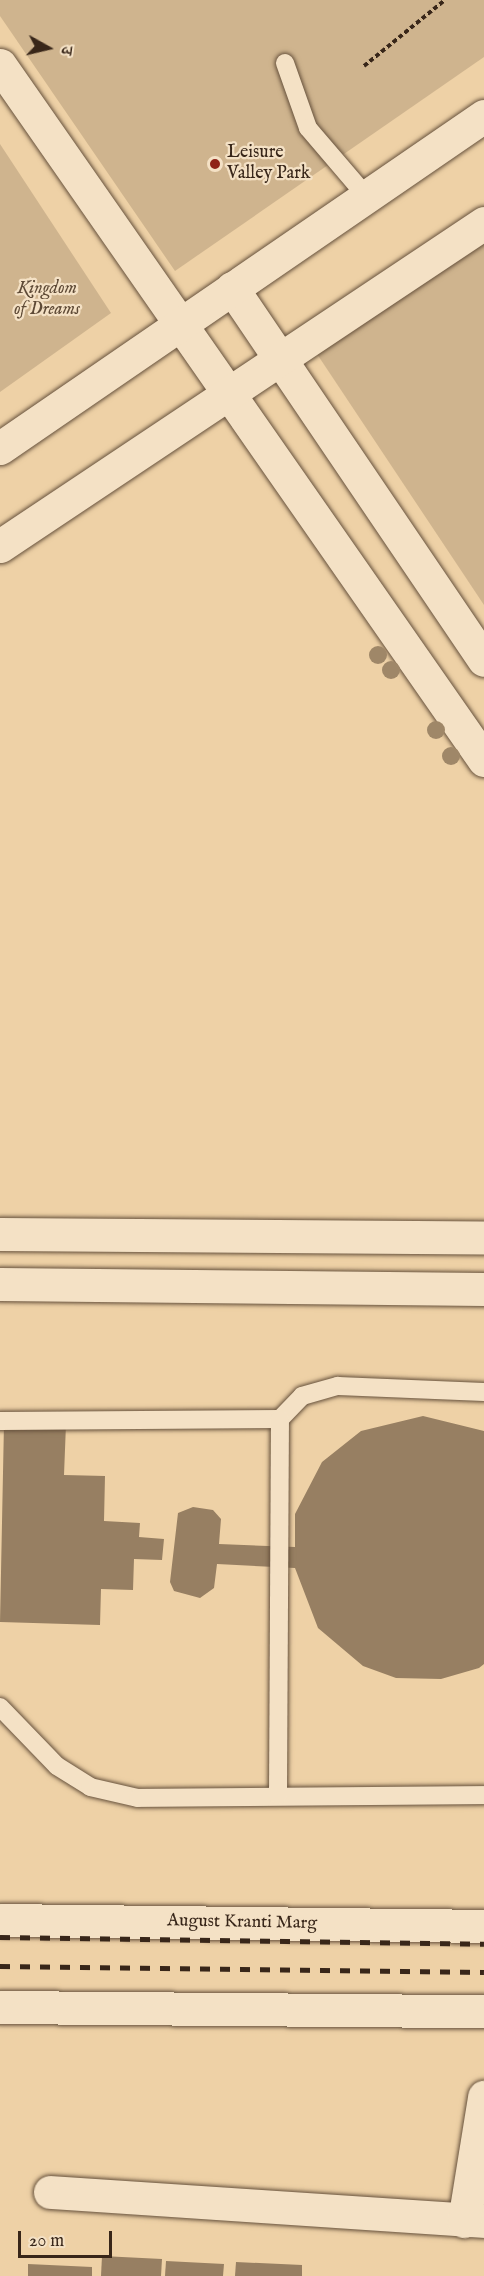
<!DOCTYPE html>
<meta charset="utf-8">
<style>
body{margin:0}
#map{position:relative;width:484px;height:2276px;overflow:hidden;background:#eed1a6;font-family:"IM FELL English","Noto Serif Devanagari",serif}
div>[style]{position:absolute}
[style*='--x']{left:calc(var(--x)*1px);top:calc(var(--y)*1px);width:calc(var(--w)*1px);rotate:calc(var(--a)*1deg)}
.green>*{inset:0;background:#cfb48e}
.building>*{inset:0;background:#977f62}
.path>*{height:4px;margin-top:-2px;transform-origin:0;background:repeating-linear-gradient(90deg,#382619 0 4.5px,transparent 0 7.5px)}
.roads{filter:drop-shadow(0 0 2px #66513c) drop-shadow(0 0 2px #66513c)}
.service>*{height:18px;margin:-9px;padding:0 9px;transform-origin:9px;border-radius:9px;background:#f4e1c5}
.minor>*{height:33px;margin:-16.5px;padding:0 16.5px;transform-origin:16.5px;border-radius:16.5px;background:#f4e1c5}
.tertiary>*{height:33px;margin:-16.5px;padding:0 16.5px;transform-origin:16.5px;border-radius:16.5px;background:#f4e1c5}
.secondary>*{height:33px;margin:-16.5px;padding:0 16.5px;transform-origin:16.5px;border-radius:16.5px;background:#f4e1c5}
.rail>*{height:4.5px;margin-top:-2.25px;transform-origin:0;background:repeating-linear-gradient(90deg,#382619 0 10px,transparent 0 20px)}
.trees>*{width:18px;height:18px;margin:-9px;border-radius:50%;background:#9f8768}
.dots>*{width:16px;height:16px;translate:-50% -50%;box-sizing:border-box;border:3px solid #f4e1c5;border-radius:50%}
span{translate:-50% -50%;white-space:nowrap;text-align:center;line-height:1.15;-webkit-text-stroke:4.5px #f4e1c5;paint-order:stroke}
.poi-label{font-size:18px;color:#382619}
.left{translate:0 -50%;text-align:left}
.park-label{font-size:18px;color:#5e4a36;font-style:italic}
.street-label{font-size:18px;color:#382619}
.north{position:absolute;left:18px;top:18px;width:60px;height:60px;-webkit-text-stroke:4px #f4e1c5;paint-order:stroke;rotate:98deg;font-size:16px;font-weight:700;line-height:24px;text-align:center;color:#382619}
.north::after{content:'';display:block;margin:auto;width:21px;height:27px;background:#382619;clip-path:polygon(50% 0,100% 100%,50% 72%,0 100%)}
.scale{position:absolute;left:18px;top:2231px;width:94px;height:27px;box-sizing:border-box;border:3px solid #382619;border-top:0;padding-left:8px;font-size:18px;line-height:21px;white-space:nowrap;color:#382619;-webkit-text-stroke:4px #f4e1c5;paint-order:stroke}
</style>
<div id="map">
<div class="green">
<div style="clip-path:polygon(0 0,484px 0,484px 57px,175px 271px,0 16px)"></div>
<div style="clip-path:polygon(0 144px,111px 313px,0 392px)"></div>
<div style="clip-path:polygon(484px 220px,484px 605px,309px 342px)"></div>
</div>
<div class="building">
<div style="clip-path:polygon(423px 1416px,484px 1431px,484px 1664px,479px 1668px,441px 1679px,396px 1678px,363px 1666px,318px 1628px,295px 1568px,217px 1564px,214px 1588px,200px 1598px,174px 1591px,170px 1582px,178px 1513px,193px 1507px,213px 1510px,221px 1519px,219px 1544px,295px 1547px,295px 1514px,322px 1462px,361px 1431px)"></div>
<div style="clip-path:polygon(4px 1423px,66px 1424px,64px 1475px,105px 1476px,104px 1521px,140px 1523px,139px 1537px,164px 1539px,162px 1560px,134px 1559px,133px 1590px,101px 1589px,100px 1625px,0 1622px)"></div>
<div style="clip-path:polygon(102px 2256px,162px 2259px,161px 2276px,101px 2276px)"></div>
<div style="clip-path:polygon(166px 2261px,224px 2264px,223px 2276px,165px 2276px)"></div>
<div style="clip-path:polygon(236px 2262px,302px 2265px,302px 2276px,235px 2276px)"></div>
<div style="clip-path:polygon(28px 2264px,92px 2267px,92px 2276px,28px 2276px)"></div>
</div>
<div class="path">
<div style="--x:364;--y:66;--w:104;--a:-39.2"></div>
</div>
<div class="roads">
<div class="service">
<div style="--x:285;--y:63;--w:69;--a:70.5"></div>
<div style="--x:308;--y:128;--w:89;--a:49.5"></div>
<div style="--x:0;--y:1421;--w:280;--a:-0.4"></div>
<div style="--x:280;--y:1419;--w:32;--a:-46"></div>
<div style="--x:302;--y:1396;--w:37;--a:-16"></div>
<div style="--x:338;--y:1386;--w:146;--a:2.4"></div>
<div style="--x:0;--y:1707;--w:82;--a:46"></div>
<div style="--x:57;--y:1766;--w:39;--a:32"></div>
<div style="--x:90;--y:1787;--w:49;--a:12.9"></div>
<div style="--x:138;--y:1798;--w:346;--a:-0.5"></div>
<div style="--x:278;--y:1795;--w:376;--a:-89.7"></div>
</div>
<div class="minor">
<div style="--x:50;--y:2192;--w:435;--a:3.8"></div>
<div style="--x:464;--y:2221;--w:126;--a:-80.8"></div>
</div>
<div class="tertiary">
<div style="--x:0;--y:65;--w:847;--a:55.15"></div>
<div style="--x:232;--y:288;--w:449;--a:55.9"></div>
<div style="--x:0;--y:448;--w:587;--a:-34.45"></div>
<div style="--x:0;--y:546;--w:582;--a:-33.72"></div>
<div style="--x:0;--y:1234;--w:484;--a:0.4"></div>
<div style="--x:0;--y:1284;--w:484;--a:0.6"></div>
</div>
<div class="secondary">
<div style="--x:0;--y:1920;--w:484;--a:0.7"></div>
<div style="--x:0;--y:2007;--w:484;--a:0.5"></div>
</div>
</div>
<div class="rail">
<div style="--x:0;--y:1937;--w:484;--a:0.8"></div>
<div style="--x:0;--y:1966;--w:484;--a:0.7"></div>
</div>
<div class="trees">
<div style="left:378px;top:655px"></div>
<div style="left:391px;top:670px"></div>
<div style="left:436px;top:730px"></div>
<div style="left:451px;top:756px"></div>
</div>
<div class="dots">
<div style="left:215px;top:164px;background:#8f2418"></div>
</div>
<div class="poi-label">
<span class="left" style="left:227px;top:164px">Leisure<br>Valley Park</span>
</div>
<div class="park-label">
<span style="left:47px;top:300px">Kingdom<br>of Dreams</span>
</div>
<div class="street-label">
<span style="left:242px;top:1923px;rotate:1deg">August Kranti Marg</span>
</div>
<div class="north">उ</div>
<div class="scale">20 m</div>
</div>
